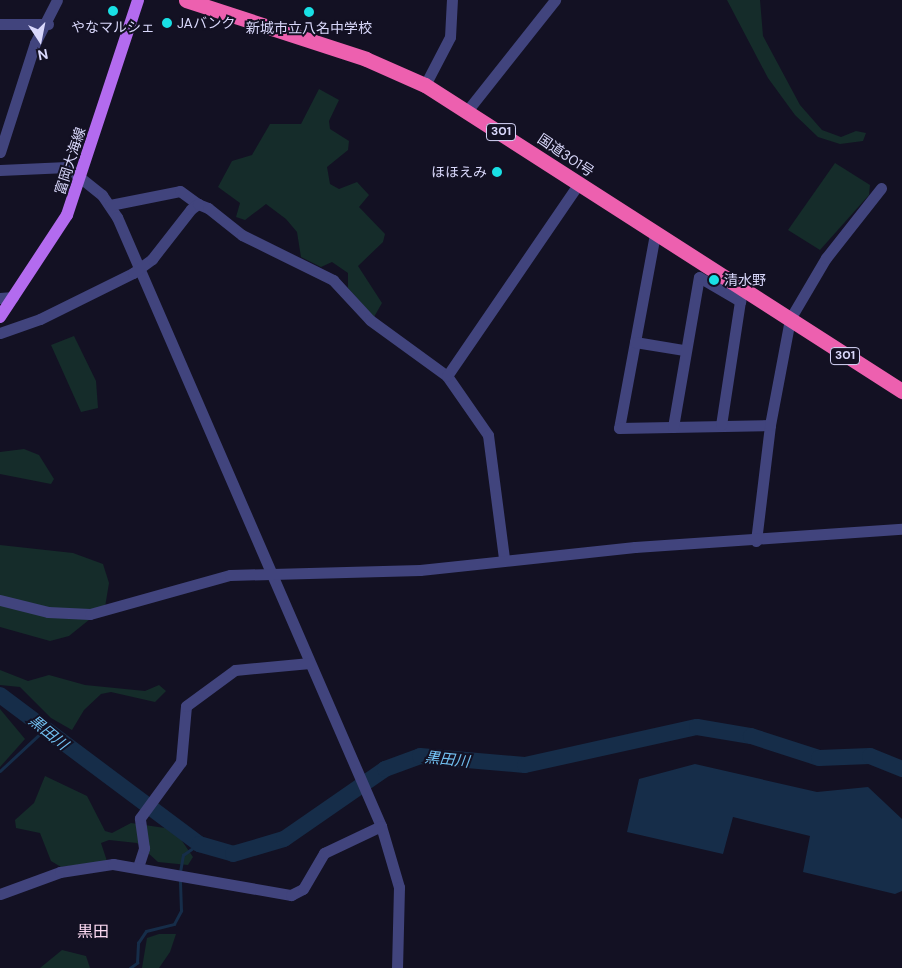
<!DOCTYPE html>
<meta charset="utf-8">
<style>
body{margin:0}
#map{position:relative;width:902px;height:968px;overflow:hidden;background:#131123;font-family:"DM Sans","Noto Sans JP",sans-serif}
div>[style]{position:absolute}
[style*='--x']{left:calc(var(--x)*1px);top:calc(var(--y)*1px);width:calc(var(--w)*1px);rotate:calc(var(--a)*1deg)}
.green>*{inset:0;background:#152c2a}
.water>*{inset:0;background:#162d49}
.stream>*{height:2.5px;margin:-1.25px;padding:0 1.25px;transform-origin:1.25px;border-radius:1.25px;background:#162d49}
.river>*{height:16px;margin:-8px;padding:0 8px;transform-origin:8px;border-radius:8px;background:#162d49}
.minor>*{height:11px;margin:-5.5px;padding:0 5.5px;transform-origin:5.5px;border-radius:5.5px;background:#41447d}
.major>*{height:12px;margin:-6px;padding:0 6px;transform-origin:6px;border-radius:6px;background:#b36bef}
.highway>*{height:15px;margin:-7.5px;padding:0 7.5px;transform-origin:7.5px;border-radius:7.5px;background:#ed60af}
.dots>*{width:14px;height:14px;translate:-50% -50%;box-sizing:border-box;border:2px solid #131123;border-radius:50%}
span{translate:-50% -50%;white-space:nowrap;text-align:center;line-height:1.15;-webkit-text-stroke:4px #131123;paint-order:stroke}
.shield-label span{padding:1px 4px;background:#131123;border:1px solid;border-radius:4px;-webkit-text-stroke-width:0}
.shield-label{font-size:12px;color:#d9d8fb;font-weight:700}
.poi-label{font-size:14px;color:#d9d8fb}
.left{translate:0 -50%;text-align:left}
.right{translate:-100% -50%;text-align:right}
.street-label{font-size:14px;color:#d9d8fb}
.water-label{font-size:15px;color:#71bfef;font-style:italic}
.quarter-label{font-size:16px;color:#fbd9f1}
.north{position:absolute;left:15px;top:15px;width:50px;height:50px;-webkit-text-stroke:4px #131123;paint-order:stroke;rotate:169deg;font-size:14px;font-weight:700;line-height:20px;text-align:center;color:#d9d8fb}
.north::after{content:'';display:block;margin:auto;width:18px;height:22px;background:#d9d8fb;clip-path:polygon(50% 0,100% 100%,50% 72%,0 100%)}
</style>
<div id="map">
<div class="green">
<div style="clip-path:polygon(727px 0,760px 0,763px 36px,800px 105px,822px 130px,841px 137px,856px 131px,866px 133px,863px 141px,840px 144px,818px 137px,795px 115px,768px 78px)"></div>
<div style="clip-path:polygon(319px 89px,339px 100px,329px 121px,330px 129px,349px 141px,348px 150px,327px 167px,330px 184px,339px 189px,357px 182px,369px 195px,359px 207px,385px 234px,383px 242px,358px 266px,382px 303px,374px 317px,348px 288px,348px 273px,332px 262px,321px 267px,301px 257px,297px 232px,286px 219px,266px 204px,245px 220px,236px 217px,240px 203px,218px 187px,232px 161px,252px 155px,270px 124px,301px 124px)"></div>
<div style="clip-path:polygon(835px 163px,870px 185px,869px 195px,820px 250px,788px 230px)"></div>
<div style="clip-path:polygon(74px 336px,96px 381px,98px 408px,81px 412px,51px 345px)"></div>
<div style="clip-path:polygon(24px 449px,39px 455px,54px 479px,51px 484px,0 474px,0 452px)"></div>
<div style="clip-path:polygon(0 545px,73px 553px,103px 564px,109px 583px,105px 607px,69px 636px,50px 641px,0 627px)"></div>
<div style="clip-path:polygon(0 670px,28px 681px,49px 675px,85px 685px,145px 691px,159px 685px,166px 691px,155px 702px,111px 692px,101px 694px,84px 710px,72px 730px,51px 718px,20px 687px,0 685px)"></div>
<div style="clip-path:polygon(0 709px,25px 739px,0 767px)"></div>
<div style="clip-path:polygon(45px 776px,87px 796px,105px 831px,112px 833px,131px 823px,165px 828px,180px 838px,193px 857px,188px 865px,158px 862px,137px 843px,109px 840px,101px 843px,107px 861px,61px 867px,51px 861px,40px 833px,16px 828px,15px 820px,34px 803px)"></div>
<div style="clip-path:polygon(159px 934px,176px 934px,170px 952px,159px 968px,142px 968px,147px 938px)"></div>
<div style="clip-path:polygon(62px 950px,86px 956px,90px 968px,40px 968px)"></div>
</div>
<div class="water">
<div style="clip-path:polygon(695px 764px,817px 792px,868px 787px,902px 819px,902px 891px,895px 894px,803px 872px,810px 836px,733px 817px,723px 854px,627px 832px,639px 779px)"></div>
</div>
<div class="stream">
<div style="--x:0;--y:771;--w:59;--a:-42.9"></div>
<div style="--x:180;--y:872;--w:17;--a:-80"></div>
<div style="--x:183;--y:855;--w:19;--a:-35"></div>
<div style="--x:130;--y:968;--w:9;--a:-36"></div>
<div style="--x:137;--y:963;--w:20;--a:-87"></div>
<div style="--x:138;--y:943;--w:14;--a:-56"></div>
<div style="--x:146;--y:931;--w:29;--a:-14"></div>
<div style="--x:174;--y:924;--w:15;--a:-62"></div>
<div style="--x:181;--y:911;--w:31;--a:-92"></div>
</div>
<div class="river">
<div style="--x:0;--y:695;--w:249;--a:36.8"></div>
<div style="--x:199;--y:844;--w:35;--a:16"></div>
<div style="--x:233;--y:854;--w:53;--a:-16.4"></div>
<div style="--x:284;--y:839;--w:123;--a:-34.7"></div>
<div style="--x:385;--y:769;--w:37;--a:-20"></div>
<div style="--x:420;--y:756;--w:105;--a:4.9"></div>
<div style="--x:525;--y:765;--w:176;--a:-12.5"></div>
<div style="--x:697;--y:727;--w:55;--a:9.5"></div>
<div style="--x:751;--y:736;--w:71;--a:17.9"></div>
<div style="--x:819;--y:758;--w:51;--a:-2.2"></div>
<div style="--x:870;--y:756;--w:35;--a:22"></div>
</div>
<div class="minor">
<div style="--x:0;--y:24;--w:48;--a:0"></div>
<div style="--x:425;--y:85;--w:54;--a:-62.5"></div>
<div style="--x:450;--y:37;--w:37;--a:-87"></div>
<div style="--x:467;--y:111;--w:142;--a:-51.6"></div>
<div style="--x:0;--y:152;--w:114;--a:-72.2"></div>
<div style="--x:35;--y:43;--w:48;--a:-62.9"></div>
<div style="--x:0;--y:170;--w:67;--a:-2.6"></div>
<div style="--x:67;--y:167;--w:45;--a:38.7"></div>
<div style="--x:102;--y:195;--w:27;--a:56"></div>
<div style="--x:117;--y:217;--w:664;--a:66.56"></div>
<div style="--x:381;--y:826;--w:64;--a:73.6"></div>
<div style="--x:399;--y:887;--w:81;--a:91.4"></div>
<div style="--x:110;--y:205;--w:71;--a:-11.3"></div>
<div style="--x:180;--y:191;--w:22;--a:36"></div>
<div style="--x:655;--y:234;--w:197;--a:100.5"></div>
<div style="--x:619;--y:428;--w:151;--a:-1.1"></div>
<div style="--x:0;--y:298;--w:13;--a:-4"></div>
<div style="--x:0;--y:333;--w:42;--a:-19.3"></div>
<div style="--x:40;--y:319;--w:104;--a:-26.3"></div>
<div style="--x:133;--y:273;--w:24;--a:-36"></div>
<div style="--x:152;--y:259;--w:63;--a:-52"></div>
<div style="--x:191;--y:209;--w:9;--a:-36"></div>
<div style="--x:198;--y:204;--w:11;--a:22"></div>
<div style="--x:208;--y:208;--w:43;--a:38.5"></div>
<div style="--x:242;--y:235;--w:102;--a:26.3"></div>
<div style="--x:333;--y:280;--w:54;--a:47.2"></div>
<div style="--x:370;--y:320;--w:95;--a:36"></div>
<div style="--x:447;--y:376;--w:72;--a:55.2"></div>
<div style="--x:488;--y:435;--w:125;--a:82.6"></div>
<div style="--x:635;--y:342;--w:50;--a:9.3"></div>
<div style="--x:447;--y:376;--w:234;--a:-55.6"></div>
<div style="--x:673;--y:427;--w:152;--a:-80.2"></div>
<div style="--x:699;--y:277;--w:48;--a:30.3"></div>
<div style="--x:740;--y:301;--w:125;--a:98.7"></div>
<div style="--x:756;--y:541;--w:117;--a:-83.1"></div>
<div style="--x:770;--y:425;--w:108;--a:-79.3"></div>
<div style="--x:790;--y:319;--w:71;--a:-59.5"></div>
<div style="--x:826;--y:258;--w:89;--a:-51.8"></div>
<div style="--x:0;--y:600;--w:49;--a:14"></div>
<div style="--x:48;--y:612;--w:42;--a:2.7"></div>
<div style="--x:90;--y:614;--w:145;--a:-15.6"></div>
<div style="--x:230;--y:575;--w:190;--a:-1.5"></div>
<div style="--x:420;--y:570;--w:216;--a:-6.1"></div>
<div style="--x:635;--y:547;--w:268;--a:-3.9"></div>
<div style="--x:138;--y:867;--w:20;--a:-72"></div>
<div style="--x:144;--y:848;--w:30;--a:-98"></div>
<div style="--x:140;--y:818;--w:69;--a:-53.8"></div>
<div style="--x:181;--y:762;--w:56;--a:-84.9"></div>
<div style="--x:186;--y:706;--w:61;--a:-36.3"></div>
<div style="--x:235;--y:670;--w:75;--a:-5.3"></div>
<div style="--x:0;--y:894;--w:64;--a:-20.1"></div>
<div style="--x:60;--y:872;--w:54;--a:-8.6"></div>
<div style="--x:113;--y:864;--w:181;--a:9.9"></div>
<div style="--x:291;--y:895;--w:13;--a:-27"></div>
<div style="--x:303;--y:889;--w:42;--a:-59.7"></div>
<div style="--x:324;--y:853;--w:63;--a:-25.3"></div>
</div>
<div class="major">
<div style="--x:0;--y:317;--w:122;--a:-56.7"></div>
<div style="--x:67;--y:215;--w:226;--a:-71.7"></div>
</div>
<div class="highway">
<div style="--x:186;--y:0;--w:189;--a:18.1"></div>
<div style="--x:366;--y:59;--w:64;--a:23.8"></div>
<div style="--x:425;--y:85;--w:567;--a:32.68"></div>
</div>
<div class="dots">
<div style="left:113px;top:11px;background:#19e0e5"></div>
<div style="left:309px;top:12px;background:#19e0e5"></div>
<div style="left:167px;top:23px;background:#19e0e5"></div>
<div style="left:497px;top:172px;background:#19e0e5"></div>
<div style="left:714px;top:280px;background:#19e0e5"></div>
</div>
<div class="shield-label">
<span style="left:501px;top:132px">301</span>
<span style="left:845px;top:356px">301</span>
</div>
<div class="poi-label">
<span class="left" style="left:177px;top:23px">JAバンク</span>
<span style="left:113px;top:27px">やなマルシェ</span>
<span style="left:309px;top:28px">新城市立八名中学校</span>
<span class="right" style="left:487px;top:172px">ほほえみ</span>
<span class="left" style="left:724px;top:280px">清水野</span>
</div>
<div class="street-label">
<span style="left:566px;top:155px;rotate:34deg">国道301号</span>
<span style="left:70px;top:161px;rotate:-72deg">富岡大海線</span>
</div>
<div class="water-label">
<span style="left:48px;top:733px;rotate:39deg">黒田川</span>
<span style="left:447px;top:760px;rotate:6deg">黒田川</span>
</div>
<div class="quarter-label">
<span style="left:93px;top:932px">黒田</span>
</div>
<div class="north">N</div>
</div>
